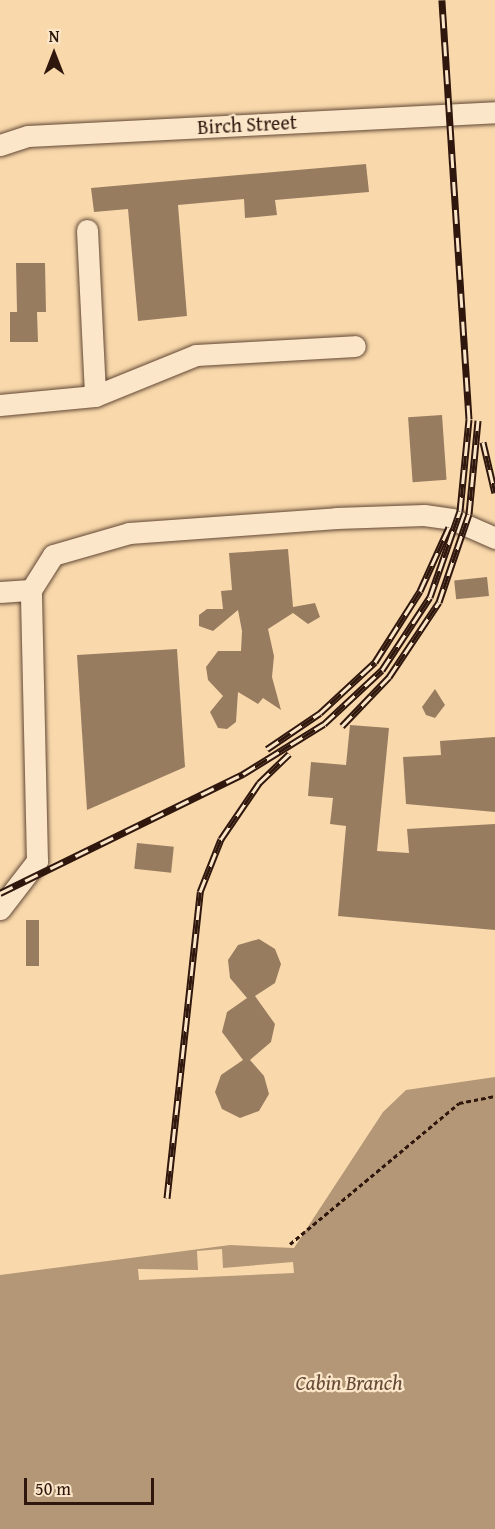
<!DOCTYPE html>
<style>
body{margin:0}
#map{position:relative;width:495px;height:1529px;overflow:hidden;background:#f9d9ac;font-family:"Gentium Book Plus",serif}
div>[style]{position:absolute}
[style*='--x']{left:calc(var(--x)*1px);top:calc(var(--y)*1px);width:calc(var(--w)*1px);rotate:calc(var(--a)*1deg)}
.water>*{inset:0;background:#b49776}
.pier>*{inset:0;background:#f9d9ac}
.building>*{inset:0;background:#987c60;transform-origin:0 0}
.path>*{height:3px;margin-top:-1.5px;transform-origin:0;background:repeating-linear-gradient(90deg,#2f170d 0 4.5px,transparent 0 7.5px)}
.roads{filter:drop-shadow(0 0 2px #624835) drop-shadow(0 0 2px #624835)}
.minor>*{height:21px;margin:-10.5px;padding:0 10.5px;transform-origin:10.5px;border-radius:10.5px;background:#fbe6c9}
.rail>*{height:7px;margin-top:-3.5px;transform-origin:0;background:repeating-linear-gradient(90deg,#fbe6c9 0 14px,#2f170d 0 28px);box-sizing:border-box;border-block:2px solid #2f170d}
span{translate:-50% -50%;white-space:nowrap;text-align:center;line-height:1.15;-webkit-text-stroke:4.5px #fbe6c9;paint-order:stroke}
.street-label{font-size:20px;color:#2f170d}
.water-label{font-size:21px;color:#644a37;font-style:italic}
.north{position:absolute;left:24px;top:24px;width:60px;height:60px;-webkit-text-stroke:4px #fbe6c9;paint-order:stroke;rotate:0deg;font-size:16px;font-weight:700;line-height:24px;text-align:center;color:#2f170d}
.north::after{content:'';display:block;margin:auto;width:21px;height:27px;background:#2f170d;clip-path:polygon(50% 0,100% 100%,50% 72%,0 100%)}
.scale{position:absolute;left:24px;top:1478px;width:130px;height:27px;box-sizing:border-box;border:3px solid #2f170d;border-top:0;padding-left:8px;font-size:18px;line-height:21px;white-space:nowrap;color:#2f170d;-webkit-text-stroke:4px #fbe6c9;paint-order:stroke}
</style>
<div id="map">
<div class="water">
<div style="clip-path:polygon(495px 1077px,495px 1529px,0 1529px,0 1275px,230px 1245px,294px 1248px,383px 1112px,406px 1090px)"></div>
</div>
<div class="pier">
<div style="clip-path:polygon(222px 1249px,223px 1268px,293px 1262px,294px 1273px,139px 1280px,138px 1269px,198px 1270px,197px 1251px)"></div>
</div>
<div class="building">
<div style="clip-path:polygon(366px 164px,369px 192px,275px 200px,277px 215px,245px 218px,244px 199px,178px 205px,187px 316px,138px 321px,128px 209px,94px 212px,91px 188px)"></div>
<div style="clip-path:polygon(16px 263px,45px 263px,46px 312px,37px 312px,38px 342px,10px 342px,10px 312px,17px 312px)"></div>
<div style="left:442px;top:415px;width:65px;height:34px;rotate:86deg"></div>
<div style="clip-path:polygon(288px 549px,293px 607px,315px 603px,320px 617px,308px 624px,293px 613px,268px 629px,274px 656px,272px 677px,281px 710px,263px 698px,258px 704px,238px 692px,236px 722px,227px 729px,218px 728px,210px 712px,223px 696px,208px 680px,206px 667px,218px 651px,241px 651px,242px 631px,238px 610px,213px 631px,199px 626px,199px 615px,207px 609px,223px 609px,221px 591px,232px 590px,229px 553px)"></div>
<div style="left:487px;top:577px;width:19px;height:33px;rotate:84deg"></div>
<div style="clip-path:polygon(177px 649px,185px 767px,87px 810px,77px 655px)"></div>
<div style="clip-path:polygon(435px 689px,445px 705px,435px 718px,426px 715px,422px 707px)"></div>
<div style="clip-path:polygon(350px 725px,389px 728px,377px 851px,409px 853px,407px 829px,495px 824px,495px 930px,338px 916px,346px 826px,330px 824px,333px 798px,308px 796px,311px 762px,346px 765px)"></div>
<div style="clip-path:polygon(495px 737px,495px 812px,406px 804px,403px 757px,441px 755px,440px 741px)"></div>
<div style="left:137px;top:843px;width:37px;height:26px;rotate:6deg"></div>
<div style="left:26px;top:920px;width:13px;height:46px"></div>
<div style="clip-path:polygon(259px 939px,275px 949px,281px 964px,275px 983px,255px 996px,275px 1024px,271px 1042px,250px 1060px,264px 1076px,269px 1094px,259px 1111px,240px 1118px,222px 1109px,215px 1092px,221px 1075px,243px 1060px,222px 1032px,227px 1012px,247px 998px,230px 978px,228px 960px,238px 945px)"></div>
</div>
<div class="path">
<div style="--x:290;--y:1244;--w:220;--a:-39.8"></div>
<div style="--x:459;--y:1103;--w:37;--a:-11"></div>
</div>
<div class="roads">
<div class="minor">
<div style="--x:0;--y:145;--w:29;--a:-18"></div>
<div style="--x:28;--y:136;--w:468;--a:-2.9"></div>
<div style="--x:87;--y:230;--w:166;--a:87.2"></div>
<div style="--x:0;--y:405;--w:95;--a:-5.4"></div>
<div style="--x:95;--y:396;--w:109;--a:-22.1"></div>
<div style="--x:196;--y:355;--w:159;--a:-3.2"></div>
<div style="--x:0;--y:592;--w:31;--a:-4"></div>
<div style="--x:0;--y:909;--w:61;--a:-52.4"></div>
<div style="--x:37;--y:861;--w:271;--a:-91.3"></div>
<div style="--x:31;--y:590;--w:41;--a:-57.8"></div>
<div style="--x:53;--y:555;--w:79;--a:-16.1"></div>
<div style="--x:129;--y:533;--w:208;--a:-4.1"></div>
<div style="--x:336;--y:518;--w:88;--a:-2"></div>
<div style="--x:424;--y:515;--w:28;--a:8"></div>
<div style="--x:452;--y:519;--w:47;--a:23.8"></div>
</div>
</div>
<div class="rail">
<div style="--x:483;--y:442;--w:52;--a:76.8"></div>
<div style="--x:342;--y:726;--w:68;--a:-46.2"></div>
<div style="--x:389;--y:677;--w:90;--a:-56.3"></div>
<div style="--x:439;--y:602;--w:93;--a:-71.2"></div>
<div style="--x:469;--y:514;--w:94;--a:-84.5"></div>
<div style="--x:267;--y:749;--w:64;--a:-34.2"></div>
<div style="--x:320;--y:713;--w:75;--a:-42.8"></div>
<div style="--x:375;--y:662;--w:84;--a:-57.6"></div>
<div style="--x:420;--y:591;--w:70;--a:-65.6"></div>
<div style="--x:0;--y:893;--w:271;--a:-26.1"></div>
<div style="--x:243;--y:774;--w:95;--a:-31.7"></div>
<div style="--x:324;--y:724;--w:79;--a:-43"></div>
<div style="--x:382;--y:670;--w:87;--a:-56.7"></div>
<div style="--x:430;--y:597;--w:91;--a:-70.8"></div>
<div style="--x:460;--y:511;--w:92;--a:-84.4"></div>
<div style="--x:469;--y:419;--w:420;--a:-93.7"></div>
<div style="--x:167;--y:1198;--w:308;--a:-83.8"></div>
<div style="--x:200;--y:892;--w:57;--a:-68.4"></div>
<div style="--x:221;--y:839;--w:68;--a:-55.8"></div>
<div style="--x:259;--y:783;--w:42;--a:-44"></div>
</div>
<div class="street-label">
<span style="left:247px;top:124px;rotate:-3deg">Birch Street</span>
</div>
<div class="water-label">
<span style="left:349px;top:1383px">Cabin Branch</span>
</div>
<div class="north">N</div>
<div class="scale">50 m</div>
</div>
